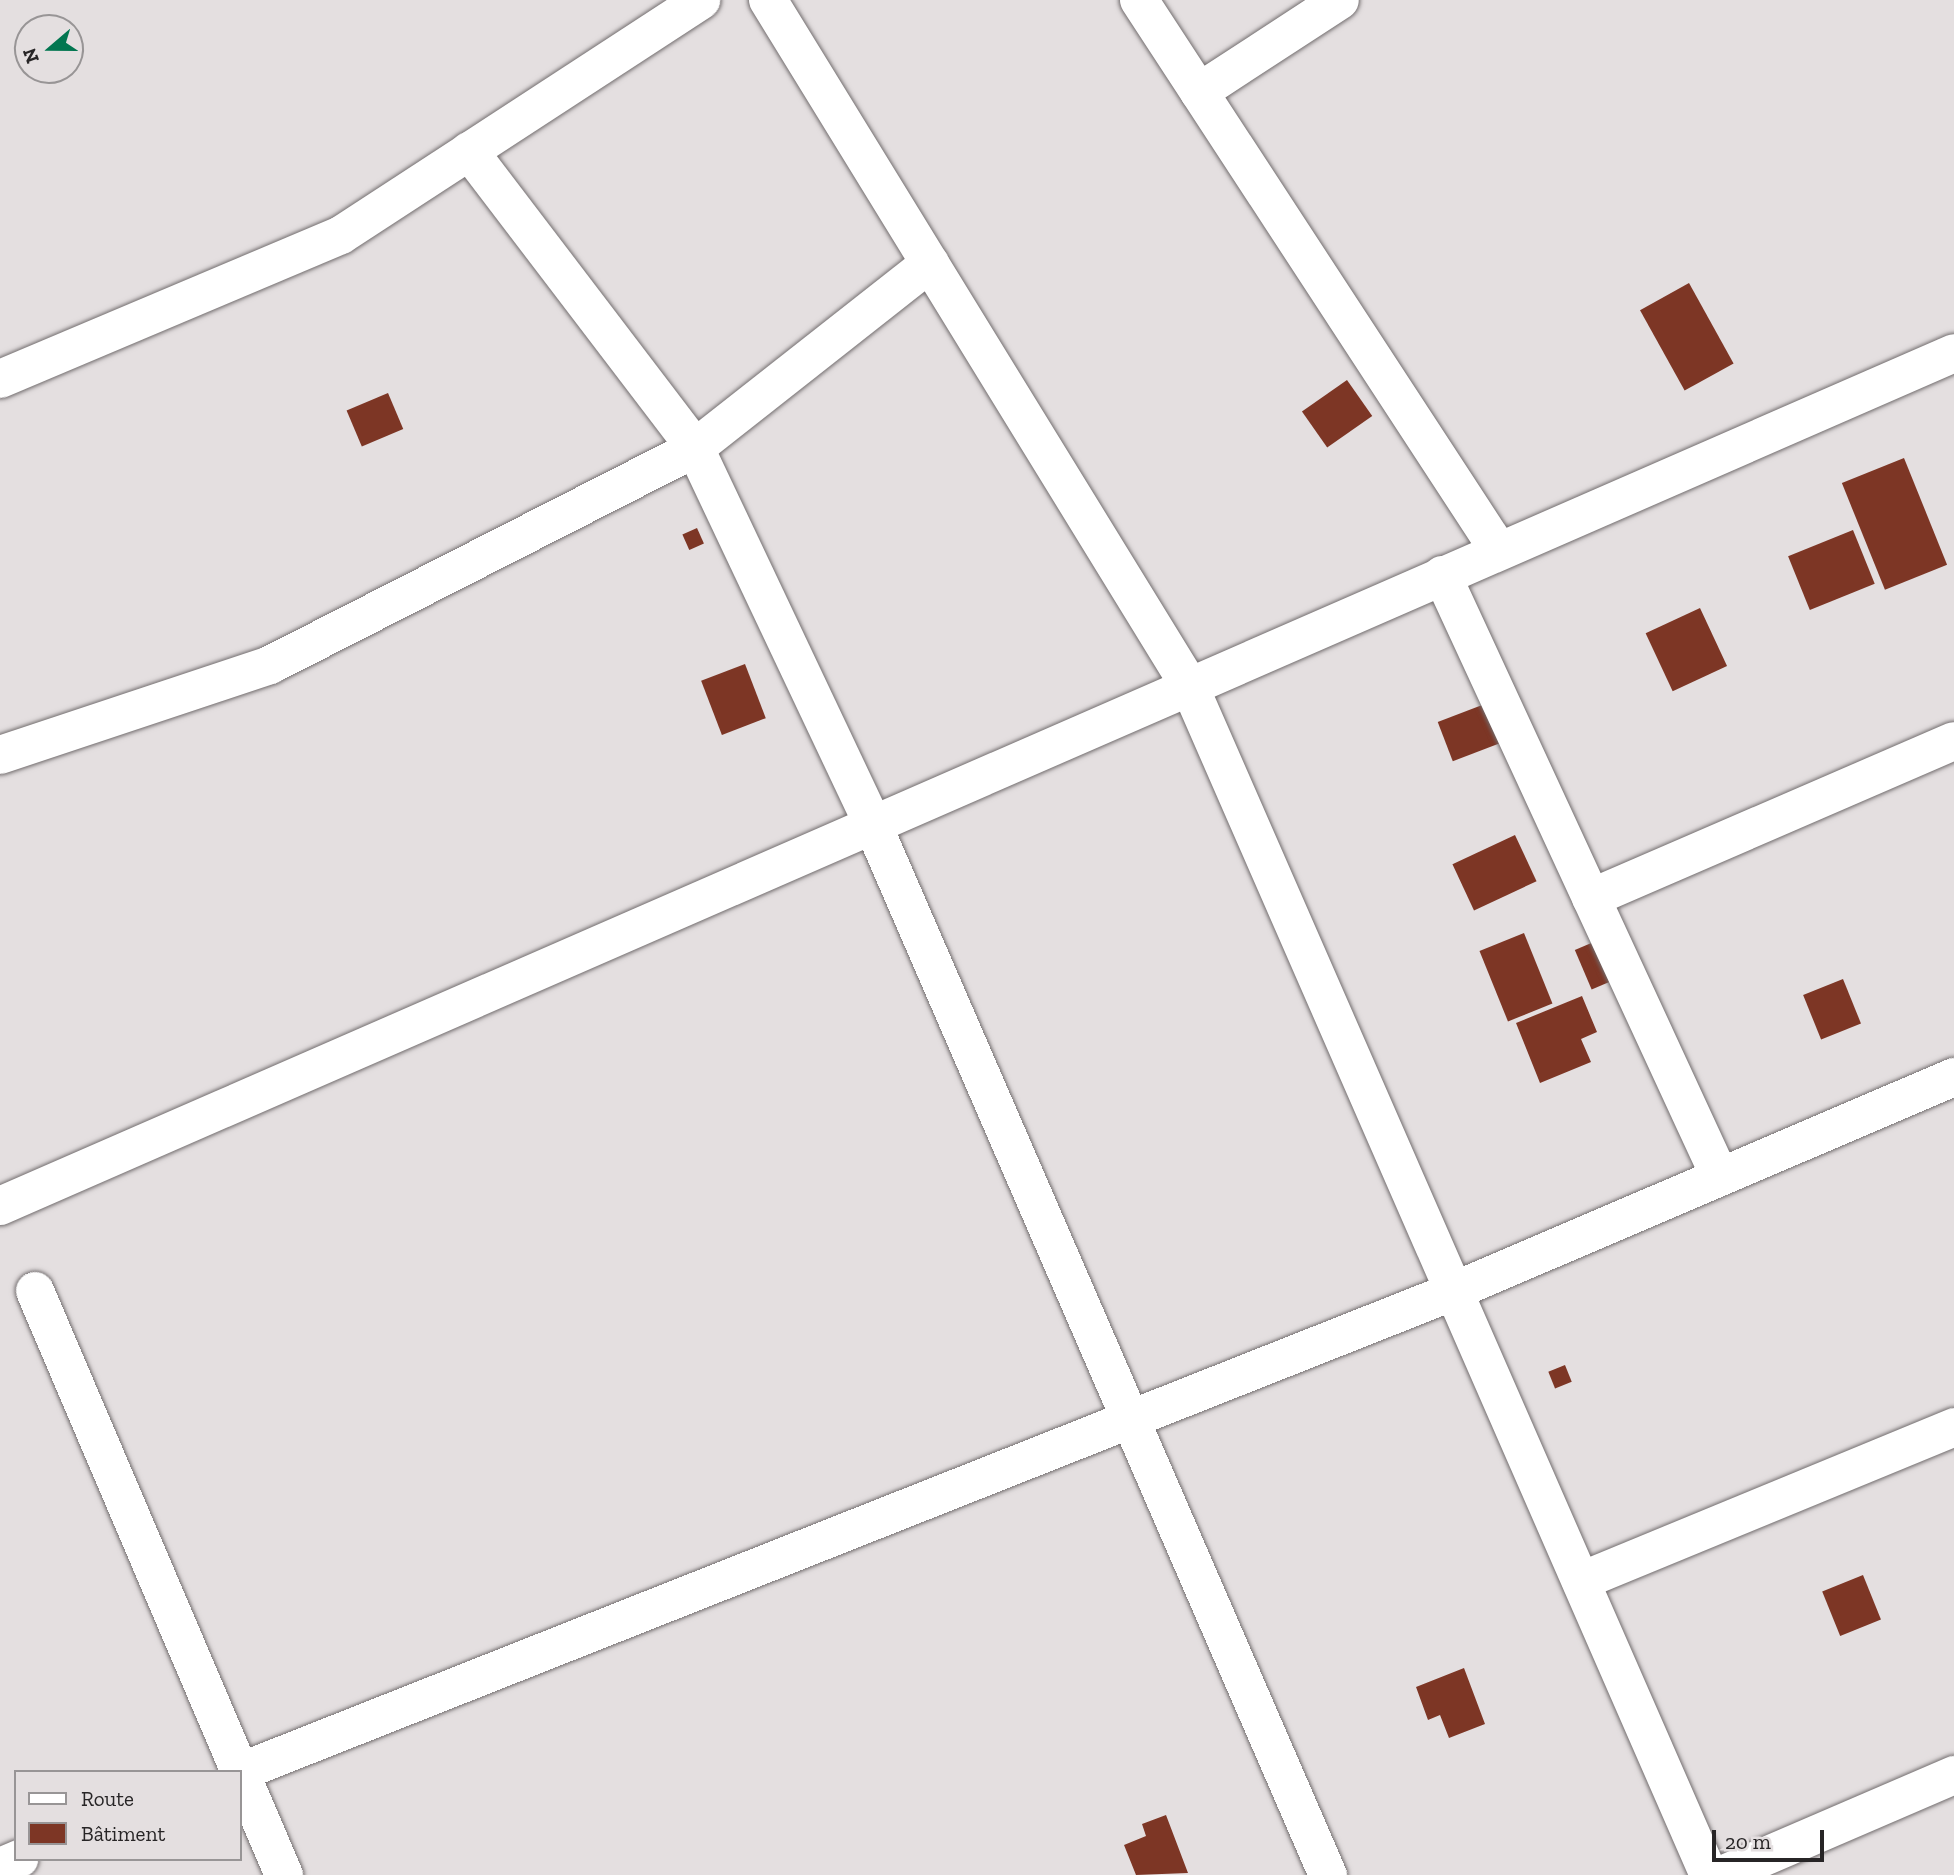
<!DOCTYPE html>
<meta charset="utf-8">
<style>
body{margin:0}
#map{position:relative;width:1954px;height:1875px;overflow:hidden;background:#e4dfe0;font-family:"Zilla Slab",serif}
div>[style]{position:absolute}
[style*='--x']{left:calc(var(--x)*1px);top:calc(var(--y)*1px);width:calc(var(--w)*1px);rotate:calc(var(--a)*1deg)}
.building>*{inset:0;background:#7d3625;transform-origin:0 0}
.roads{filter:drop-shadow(0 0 2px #726d6e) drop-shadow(0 0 2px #726d6e)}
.street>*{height:38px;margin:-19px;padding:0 19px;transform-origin:19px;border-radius:19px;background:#fff}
span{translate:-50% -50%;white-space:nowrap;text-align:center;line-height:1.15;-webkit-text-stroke:7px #e4dfe0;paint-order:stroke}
.legend{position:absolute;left:14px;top:1770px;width:228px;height:91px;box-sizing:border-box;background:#e4dfe0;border:2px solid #989596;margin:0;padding:9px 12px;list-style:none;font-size:21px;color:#272526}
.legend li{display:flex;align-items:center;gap:14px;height:35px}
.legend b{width:35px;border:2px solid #989596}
.north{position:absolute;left:14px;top:14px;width:70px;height:70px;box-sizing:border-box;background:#e4dfe0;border:2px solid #989596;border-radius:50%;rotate:250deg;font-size:19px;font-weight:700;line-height:28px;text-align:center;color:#272526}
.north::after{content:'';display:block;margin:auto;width:24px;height:32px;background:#027650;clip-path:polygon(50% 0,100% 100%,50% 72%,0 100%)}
.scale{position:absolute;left:1712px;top:1830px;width:112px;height:32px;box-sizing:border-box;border:4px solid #272526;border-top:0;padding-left:9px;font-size:21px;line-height:24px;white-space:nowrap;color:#272526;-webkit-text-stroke:5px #e4dfe0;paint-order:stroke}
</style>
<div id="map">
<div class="building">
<div style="left:1689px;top:283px;width:92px;height:56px;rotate:61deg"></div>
<div style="left:1347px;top:380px;width:44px;height:55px;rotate:55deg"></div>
<div style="left:388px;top:393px;width:39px;height:45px;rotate:67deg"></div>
<div style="left:1904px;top:458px;width:115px;height:67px;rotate:68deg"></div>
<div style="left:697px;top:528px;width:17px;height:16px;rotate:66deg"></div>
<div style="left:1853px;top:530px;width:58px;height:70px;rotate:68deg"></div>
<div style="left:1700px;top:608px;width:64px;height:60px;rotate:65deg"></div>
<div style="left:745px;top:664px;width:58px;height:47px;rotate:69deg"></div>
<div style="left:1490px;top:702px;width:42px;height:56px;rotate:69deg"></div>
<div style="left:1515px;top:835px;width:51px;height:69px;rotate:65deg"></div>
<div style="left:1524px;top:933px;width:76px;height:48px;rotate:68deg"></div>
<div style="left:1596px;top:941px;width:43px;height:23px;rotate:67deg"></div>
<div style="left:1843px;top:979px;width:48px;height:43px;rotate:68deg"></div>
<div style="clip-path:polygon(1582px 996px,1597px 1032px,1581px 1039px,1591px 1062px,1540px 1083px,1516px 1023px)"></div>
<div style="left:1565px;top:1365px;width:18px;height:18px;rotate:68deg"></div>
<div style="left:1863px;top:1575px;width:48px;height:44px;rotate:68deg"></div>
<div style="clip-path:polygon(1464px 1668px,1485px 1724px,1449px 1738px,1440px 1715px,1428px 1720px,1416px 1687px)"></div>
<div style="clip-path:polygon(1166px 1815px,1188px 1873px,1136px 1875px,1124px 1845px,1146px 1836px,1142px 1824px)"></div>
</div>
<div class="roads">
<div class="street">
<div style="--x:768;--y:0;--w:804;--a:58.43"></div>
<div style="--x:1189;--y:685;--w:1299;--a:66.4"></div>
<div style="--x:1139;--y:0;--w:658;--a:56.84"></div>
<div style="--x:1199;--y:92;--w:168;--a:-33.1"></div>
<div style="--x:469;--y:151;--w:373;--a:52.7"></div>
<div style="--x:695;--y:448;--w:415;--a:64.7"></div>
<div style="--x:872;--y:823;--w:1147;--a:66.57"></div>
<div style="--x:0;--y:379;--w:370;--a:-22.9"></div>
<div style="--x:341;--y:235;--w:430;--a:-33.1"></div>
<div style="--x:1442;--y:575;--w:663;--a:65.21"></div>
<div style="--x:0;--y:755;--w:285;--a:-18.4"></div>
<div style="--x:270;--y:665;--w:477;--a:-27"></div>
<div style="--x:695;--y:448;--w:299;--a:-38.2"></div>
<div style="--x:1591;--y:898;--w:395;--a:-23.4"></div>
<div style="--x:0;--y:1206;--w:2132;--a:-23.58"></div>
<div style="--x:35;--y:1291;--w:635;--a:66.91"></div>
<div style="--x:1581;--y:1581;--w:404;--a:-22.4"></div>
<div style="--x:240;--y:1772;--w:1306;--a:-21.61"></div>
<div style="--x:1454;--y:1291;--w:544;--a:-23.17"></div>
<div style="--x:0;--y:1867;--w:21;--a:-23"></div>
<div style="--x:1722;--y:1875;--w:253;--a:-23.3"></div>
</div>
</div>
<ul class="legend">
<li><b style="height:9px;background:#fff"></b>Route</li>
<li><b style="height:19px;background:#7d3625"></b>Bâtiment</li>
</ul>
<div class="north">N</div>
<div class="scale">20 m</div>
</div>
